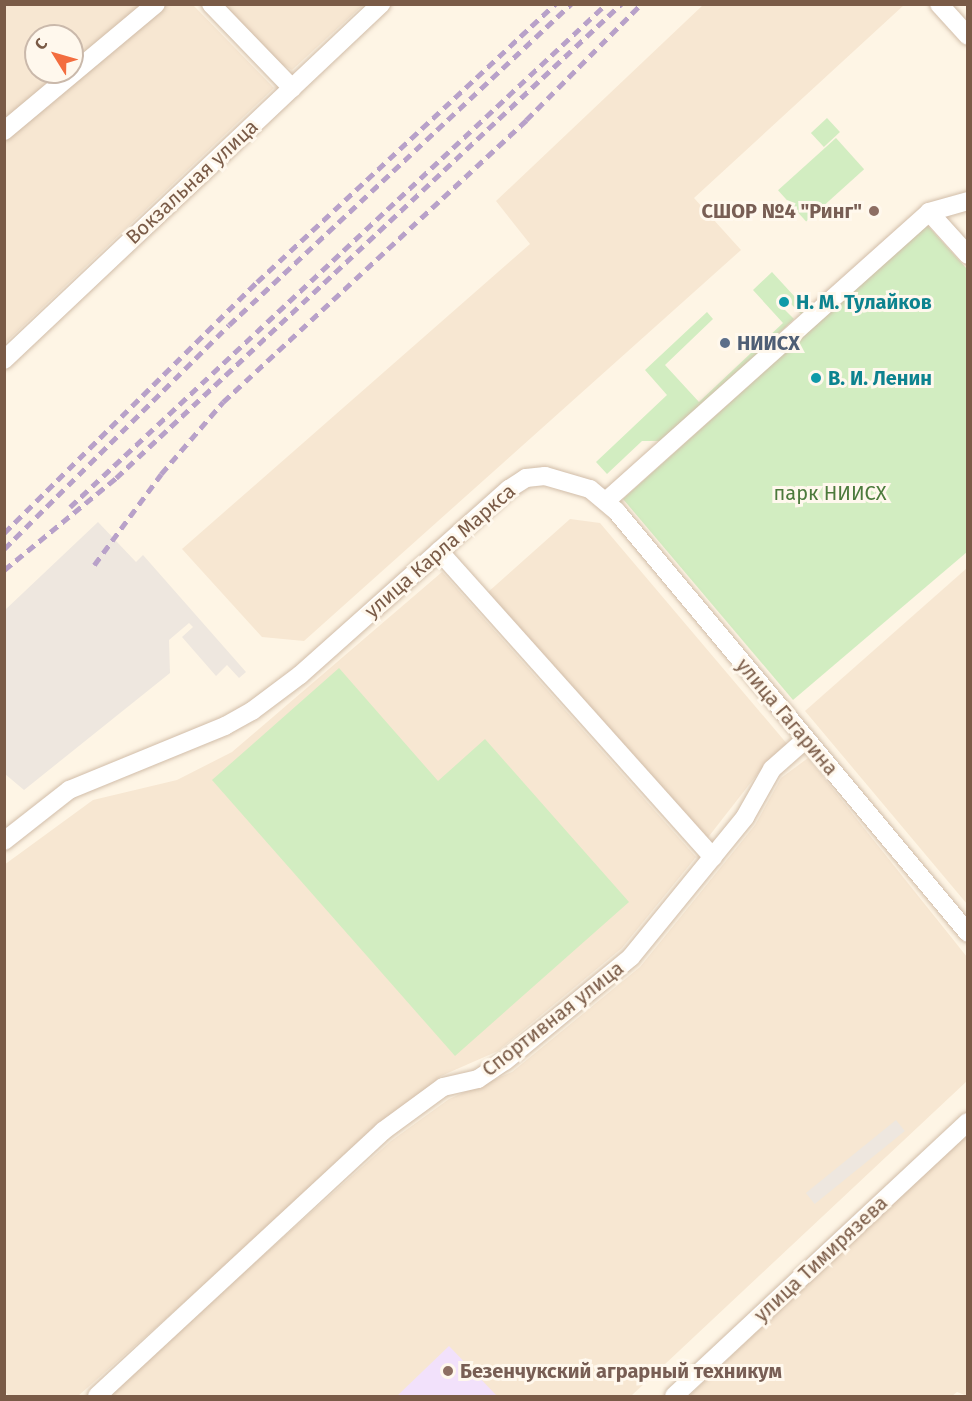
<!DOCTYPE html>
<meta charset="utf-8">
<style>
body{margin:0}
#map{position:relative;width:972px;height:1401px;overflow:hidden;background:#fef5e5;font-family:"Fira Sans",sans-serif}
div>[style]{position:absolute}
[style*='--x']{left:calc(var(--x)*1px);top:calc(var(--y)*1px);width:calc(var(--w)*1px);rotate:calc(var(--a)*1deg)}
.residential>*{inset:0;background:#f7e7d2}
.industrial>*{inset:0;background:#eee7df;transform-origin:0 0}
.education>*{inset:0;background:#f2e1fb}
.green>*{inset:0;background:#d2edc1;transform-origin:0 0}
.roads{filter:drop-shadow(0 0 2px #d1bda9) drop-shadow(0 0 2px #d1bda9)}
.minor>*{height:18px;margin:-9px;padding:0 9px;transform-origin:9px;border-radius:9px;background:#fff}
.rail>*{height:4.5px;margin-top:-2.25px;transform-origin:0;background:repeating-linear-gradient(90deg,#b8a1c9 0 9px,transparent 0 15px)}
.dots>*{width:16px;height:16px;translate:-50% -50%;box-sizing:border-box;border:3px solid #fff8ed;border-radius:50%}
span{translate:-50% -50%;white-space:nowrap;text-align:center;line-height:1.15;-webkit-text-stroke:6px #fff8ed;paint-order:stroke}
.street-label{font-size:20px;color:#7a5b47}
.education-label{font-size:20px;color:#785e54;font-weight:700}
.right{translate:-100% -50%;text-align:right}
.left{translate:0 -50%;text-align:left}
.culture-label{font-size:20px;color:#0d838f;font-weight:700}
.service-label{font-size:20px;color:#4e5e75;font-weight:700}
.park-label{font-size:20px;color:#4c7a3c}
.frame{position:absolute;inset:0;border:6px solid #7a5b47;pointer-events:none}
.north{position:absolute;left:24px;top:24px;width:60px;height:60px;box-sizing:border-box;background:#fff8ed;border:2px solid #cab9ab;border-radius:50%;rotate:307deg;font-size:16px;font-weight:700;line-height:24px;text-align:center;color:#7a5b47}
.north::after{content:'';display:block;margin:auto;width:21px;height:27px;background:#f36d3f;clip-path:polygon(50% 0,100% 100%,50% 72%,0 100%)}
</style>
<div id="map">
<div class="residential">
<div style="clip-path:polygon(evenodd,5px 5px,193px 5px,274px 88px,5px 343px,5px 5px,36px 36px,72px 36px,72px 72px,36px 72px,36px 36px)"></div>
<div style="clip-path:polygon(220px 5px,363px 5px,292px 70px,264px 54px)"></div>
<div style="clip-path:polygon(703px 5px,904px 5px,694px 198px,741px 250px,304px 641px,262px 637px,182px 549px,530px 244px,496px 201px)"></div>
<div style="clip-path:polygon(570px 519px,600px 523px,788px 745px,759px 772px,706px 840px,487px 593px)"></div>
<div style="clip-path:polygon(967px 568px,967px 904px,805px 711px)"></div>
<div style="clip-path:polygon(442px 572px,696px 857px,622px 948px,498px 1051px,441px 1076px,78px 1396px,9px 1396px,5px 1392px,4px 865px,93px 800px,177px 780px,232px 752px)"></div>
<div style="clip-path:polygon(808px 758px,967px 957px,967px 1081px,631px 1396px,106px 1396px,391px 1141px,449px 1099px,512px 1072px,640px 967px,755px 825px,781px 778px)"></div>
<div style="clip-path:polygon(967px 1133px,967px 1396px,957px 1392px,952px 1396px,689px 1396px)"></div>
</div>
<div class="industrial">
<div style="clip-path:polygon(98px 522px,136px 562px,143px 555px,246px 672px,239px 678px,227px 665px,216px 676px,182px 637px,193px 627px,189px 623px,169px 640px,170px 673px,24px 790px,5px 774px,5px 610px)"></div>
<div style="left:896px;top:1120px;width:14px;height:116px;rotate:51deg"></div>
</div>
<div class="education">
<div style="clip-path:polygon(449px 1346px,497px 1396px,397px 1396px)"></div>
</div>
<div class="green">
<div style="left:827px;top:118px;width:19px;height:22px;rotate:47deg"></div>
<div style="left:836px;top:138px;width:42px;height:78px;rotate:48deg"></div>
<div style="clip-path:polygon(927px 225px,967px 269px,967px 552px,793px 700px,623px 499px)"></div>
<div style="clip-path:polygon(772px 272px,806px 309px,801px 314px,784px 297px,778px 303px,794px 319px,665px 441px,642px 441px,607px 474px,596px 462px,667px 395px,645px 370px,707px 312px,713px 319px,665px 365px,699px 402px,783px 323px,753px 290px)"></div>
<div style="clip-path:polygon(339px 668px,438px 781px,485px 739px,629px 902px,455px 1056px,212px 780px)"></div>
</div>
<div class="roads">
<div class="minor">
<div style="--x:211;--y:4;--w:117;--a:46"></div>
<div style="--x:939;--y:4;--w:43;--a:47.8"></div>
<div style="--x:4;--y:131;--w:198;--a:-39.9"></div>
<div style="--x:929;--y:212;--w:58;--a:47.8"></div>
<div style="--x:4;--y:360;--w:519;--a:-43.36"></div>
<div style="--x:606;--y:501;--w:433;--a:-41.8"></div>
<div style="--x:929;--y:212;--w:41;--a:-15.8"></div>
<div style="--x:439;--y:551;--w:411;--a:48.2"></div>
<div style="--x:4;--y:841;--w:83;--a:-38.1"></div>
<div style="--x:69;--y:790;--w:169;--a:-22.3"></div>
<div style="--x:225;--y:726;--w:31;--a:-29"></div>
<div style="--x:252;--y:711;--w:60;--a:-36.9"></div>
<div style="--x:300;--y:675;--w:280;--a:-41.7"></div>
<div style="--x:509;--y:489;--w:20;--a:-33"></div>
<div style="--x:526;--y:478;--w:19;--a:-6"></div>
<div style="--x:545;--y:476;--w:47;--a:16.1"></div>
<div style="--x:590;--y:489;--w:35;--a:40"></div>
<div style="--x:617;--y:512;--w:548;--a:50.18"></div>
<div style="--x:97;--y:1396;--w:390;--a:-42.8"></div>
<div style="--x:383;--y:1131;--w:74;--a:-36.3"></div>
<div style="--x:443;--y:1087;--w:36;--a:-13"></div>
<div style="--x:478;--y:1079;--w:32;--a:-34"></div>
<div style="--x:505;--y:1061;--w:163;--a:-39.5"></div>
<div style="--x:631;--y:957;--w:181;--a:-50.8"></div>
<div style="--x:745;--y:817;--w:55;--a:-60.6"></div>
<div style="--x:772;--y:769;--w:45;--a:-41.4"></div>
<div style="--x:674;--y:1396;--w:402;--a:-43"></div>
</div>
</div>
<div class="rail">
<div style="--x:70;--y:507;--w:735;--a:-43.18"></div>
<div style="--x:4;--y:533;--w:356;--a:-44.8"></div>
<div style="--x:257;--y:282;--w:408;--a:-43"></div>
<div style="--x:4;--y:549;--w:317;--a:-44.9"></div>
<div style="--x:229;--y:325;--w:469;--a:-43.2"></div>
<div style="--x:94;--y:565;--w:113;--a:-53.6"></div>
<div style="--x:161;--y:474;--w:95;--a:-49.3"></div>
<div style="--x:223;--y:402;--w:414;--a:-42.9"></div>
<div style="--x:526;--y:120;--w:163;--a:-45.2"></div>
<div style="--x:4;--y:570;--w:145;--a:-39.4"></div>
<div style="--x:116;--y:478;--w:693;--a:-43.19"></div>
</div>
<div class="dots">
<div style="left:874px;top:211px;background:#8d6e63"></div>
<div style="left:784px;top:302px;background:#0f9aa8"></div>
<div style="left:725px;top:343px;background:#5c6f8a"></div>
<div style="left:816px;top:378px;background:#0f9aa8"></div>
<div style="left:448px;top:1371px;background:#8d6e63"></div>
</div>
<div class="street-label">
<span style="left:192px;top:182px;rotate:-43deg">Вокзальная улица</span>
<span style="left:440px;top:551px;rotate:-41deg">улица Карла Маркса</span>
<span style="left:787px;top:717px;rotate:50deg">улица Гагарина</span>
<span style="left:553px;top:1019px;rotate:-38deg">Спортивная улица</span>
<span style="left:821px;top:1259px;rotate:-43deg">улица Тимирязева</span>
</div>
<div class="education-label">
<span class="right" style="left:862px;top:211px">СШОР №4 "Ринг"</span>
<span class="left" style="left:460px;top:1371px">Безенчукский аграрный техникум</span>
</div>
<div class="culture-label">
<span class="left" style="left:796px;top:302px">Н. М. Тулайков</span>
<span class="left" style="left:828px;top:378px">В. И. Ленин</span>
</div>
<div class="service-label">
<span class="left" style="left:737px;top:343px">НИИСХ</span>
</div>
<div class="park-label">
<span style="left:830px;top:493px">парк НИИСХ</span>
</div>
<div class="frame"></div>
<div class="north">С</div>
</div>
